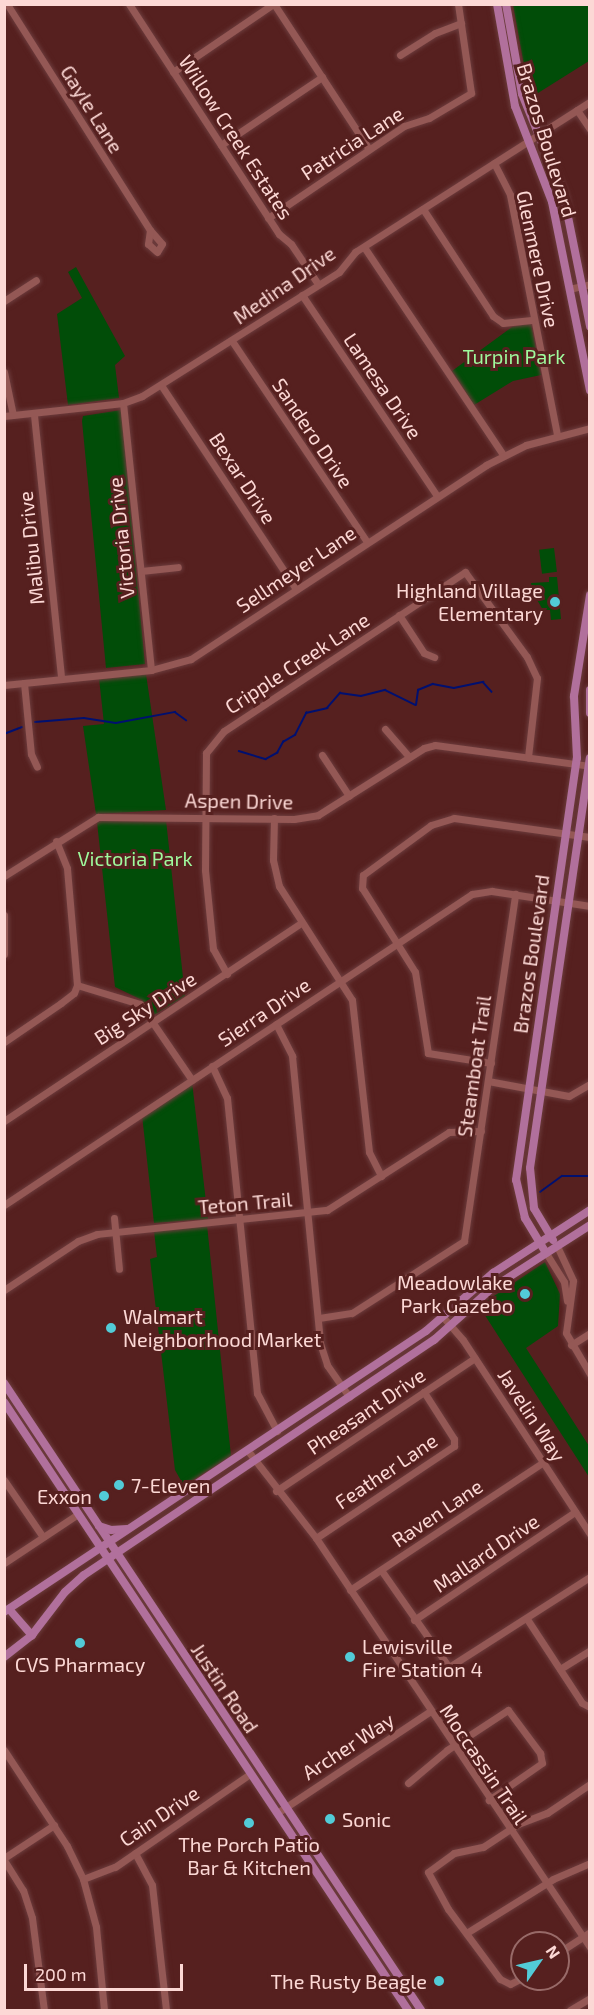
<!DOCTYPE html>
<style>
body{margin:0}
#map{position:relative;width:594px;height:2015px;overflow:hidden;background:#56201f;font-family:"Exo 2",sans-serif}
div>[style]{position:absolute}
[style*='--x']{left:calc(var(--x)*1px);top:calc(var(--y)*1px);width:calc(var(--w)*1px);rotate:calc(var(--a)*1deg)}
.green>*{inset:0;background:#014d08;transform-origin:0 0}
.stream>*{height:1.5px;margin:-0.75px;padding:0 0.75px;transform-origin:0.75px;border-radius:0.75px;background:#001070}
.roads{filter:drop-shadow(0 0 2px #6c3c3d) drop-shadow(0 0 2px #6c3c3d)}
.minor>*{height:7px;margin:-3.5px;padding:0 3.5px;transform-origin:3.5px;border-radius:3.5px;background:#945855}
.major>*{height:8px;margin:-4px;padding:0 4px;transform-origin:4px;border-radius:4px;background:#b1709c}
.dots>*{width:16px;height:16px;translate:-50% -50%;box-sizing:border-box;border:3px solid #56201f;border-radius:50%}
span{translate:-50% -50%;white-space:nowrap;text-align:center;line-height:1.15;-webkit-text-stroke:6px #56201f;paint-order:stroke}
.street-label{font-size:20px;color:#fcd8d5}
.park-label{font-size:20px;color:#9ffa9d}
.poi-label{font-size:20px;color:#fcd8d5}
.right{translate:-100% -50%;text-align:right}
.left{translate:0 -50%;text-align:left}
.frame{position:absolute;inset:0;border:6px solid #fcd8d5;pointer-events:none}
.north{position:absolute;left:510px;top:1931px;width:60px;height:60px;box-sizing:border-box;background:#56201f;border:2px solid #986a68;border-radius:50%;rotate:56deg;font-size:16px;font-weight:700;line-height:24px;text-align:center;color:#fcd8d5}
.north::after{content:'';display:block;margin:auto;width:21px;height:27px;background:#52cbd7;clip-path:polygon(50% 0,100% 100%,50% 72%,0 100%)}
.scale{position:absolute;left:24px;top:1964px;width:159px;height:27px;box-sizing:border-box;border:3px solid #fcd8d5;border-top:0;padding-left:8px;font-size:18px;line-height:21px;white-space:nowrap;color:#fcd8d5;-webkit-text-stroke:4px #56201f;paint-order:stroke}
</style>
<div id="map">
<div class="green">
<div style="clip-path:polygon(513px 5px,589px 5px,589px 61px,530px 98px)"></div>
<div style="clip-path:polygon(76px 267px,125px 356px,115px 365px,119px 398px,68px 405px,57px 314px,82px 298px,68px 272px)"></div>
<div style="clip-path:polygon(531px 323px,541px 375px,513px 381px,474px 405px,452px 371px,512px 327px)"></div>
<div style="clip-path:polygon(121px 410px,145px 664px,106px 668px,82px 421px,83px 416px)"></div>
<div style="left:554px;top:548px;width:24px;height:15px;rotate:83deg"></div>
<div style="clip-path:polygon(549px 577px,557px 577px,561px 619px,551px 620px,550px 610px,543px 610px,533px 593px,531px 583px,549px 582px)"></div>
<div style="clip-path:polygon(146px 674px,166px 810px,96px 814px,83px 726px,104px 724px,99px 678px)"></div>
<div style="clip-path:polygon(110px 819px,166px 820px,185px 996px,154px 1015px,142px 1000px,115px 987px,97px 822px)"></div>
<div style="clip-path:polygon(192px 1082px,208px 1219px,154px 1223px,142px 1115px)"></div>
<div style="clip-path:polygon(207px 1225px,231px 1456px,184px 1486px,175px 1470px,150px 1259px,157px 1257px,154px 1231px)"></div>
<div style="clip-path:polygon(545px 1262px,560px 1294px,558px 1326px,526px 1348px,589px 1446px,589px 1477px,479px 1306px)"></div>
</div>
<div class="stream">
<div style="--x:35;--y:722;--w:49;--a:-4.7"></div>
<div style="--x:84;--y:718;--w:32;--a:9"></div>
<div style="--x:116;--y:723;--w:60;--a:-10.6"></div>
<div style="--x:175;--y:712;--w:14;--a:36"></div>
<div style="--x:4;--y:734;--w:19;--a:-21"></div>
<div style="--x:239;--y:751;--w:28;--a:17"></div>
<div style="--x:266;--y:759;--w:13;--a:-29"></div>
<div style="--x:277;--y:753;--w:13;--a:-61"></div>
<div style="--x:283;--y:742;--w:14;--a:-30"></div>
<div style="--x:295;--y:735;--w:25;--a:-63"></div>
<div style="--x:306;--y:713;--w:22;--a:-13"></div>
<div style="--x:327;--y:708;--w:20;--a:-49"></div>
<div style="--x:340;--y:693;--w:21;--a:8"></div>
<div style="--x:361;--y:696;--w:25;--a:-14"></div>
<div style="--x:385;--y:690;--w:34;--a:26"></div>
<div style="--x:416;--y:705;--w:15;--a:-82"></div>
<div style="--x:418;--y:690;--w:16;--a:-22"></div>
<div style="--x:433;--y:684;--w:21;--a:11"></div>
<div style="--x:454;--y:688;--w:30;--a:-12"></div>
<div style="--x:483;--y:682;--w:13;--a:48"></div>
<div style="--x:540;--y:1192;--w:27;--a:-36"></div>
<div style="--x:562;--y:1176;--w:28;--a:0"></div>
</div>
<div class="roads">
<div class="minor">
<div style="--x:7;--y:4;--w:267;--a:57.7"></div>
<div style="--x:129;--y:4;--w:275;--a:56.9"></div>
<div style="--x:279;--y:234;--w:16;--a:40"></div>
<div style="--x:291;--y:244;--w:48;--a:56"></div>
<div style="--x:274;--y:4;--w:173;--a:56.8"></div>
<div style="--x:400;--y:55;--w:41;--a:-32.2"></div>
<div style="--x:435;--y:33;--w:28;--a:-21"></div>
<div style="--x:173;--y:72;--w:121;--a:-34.2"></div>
<div style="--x:577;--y:110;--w:23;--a:56"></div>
<div style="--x:221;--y:145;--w:122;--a:-34"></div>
<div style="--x:494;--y:163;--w:36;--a:63"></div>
<div style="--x:510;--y:195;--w:245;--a:78.9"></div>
<div style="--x:423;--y:209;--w:128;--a:56.8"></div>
<div style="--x:493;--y:316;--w:12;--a:35"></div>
<div style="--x:503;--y:323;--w:31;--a:-6"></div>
<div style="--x:268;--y:218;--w:164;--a:-34.1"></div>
<div style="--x:404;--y:126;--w:26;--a:-18"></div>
<div style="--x:429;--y:118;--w:49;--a:-30.8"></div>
<div style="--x:471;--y:93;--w:90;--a:-98.3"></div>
<div style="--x:150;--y:230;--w:18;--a:49"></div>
<div style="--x:162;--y:244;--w:9;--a:122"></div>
<div style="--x:157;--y:252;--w:12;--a:-138"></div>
<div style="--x:148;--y:244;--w:14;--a:-82"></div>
<div style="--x:364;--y:247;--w:250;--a:56.2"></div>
<div style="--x:569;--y:289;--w:22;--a:-13"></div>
<div style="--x:302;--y:295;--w:242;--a:56.1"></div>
<div style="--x:4;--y:301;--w:38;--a:-33"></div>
<div style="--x:232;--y:341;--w:242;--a:56.1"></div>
<div style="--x:4;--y:372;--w:44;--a:78.2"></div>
<div style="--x:161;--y:385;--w:245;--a:56.5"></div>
<div style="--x:123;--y:403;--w:268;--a:84"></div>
<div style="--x:34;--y:415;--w:264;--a:84.1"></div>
<div style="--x:4;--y:416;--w:120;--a:-6.2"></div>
<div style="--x:123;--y:403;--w:20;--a:-20"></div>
<div style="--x:142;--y:396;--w:233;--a:-32.2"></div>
<div style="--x:339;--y:272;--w:26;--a:-51"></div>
<div style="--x:355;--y:252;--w:279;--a:-32.6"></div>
<div style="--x:141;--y:571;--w:37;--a:-6"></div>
<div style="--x:399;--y:615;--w:45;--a:56.7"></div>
<div style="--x:424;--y:653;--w:11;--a:22"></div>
<div style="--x:24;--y:683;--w:71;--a:84.4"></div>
<div style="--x:31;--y:754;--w:14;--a:65"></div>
<div style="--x:4;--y:685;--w:148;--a:-5.8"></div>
<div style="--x:151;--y:670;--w:41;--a:-15.4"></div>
<div style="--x:191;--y:659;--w:353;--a:-33.3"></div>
<div style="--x:486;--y:465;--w:45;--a:-26.6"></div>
<div style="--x:526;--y:445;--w:66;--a:-14.9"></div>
<div style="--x:385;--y:729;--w:37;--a:49"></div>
<div style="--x:322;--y:755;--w:49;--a:56.6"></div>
<div style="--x:274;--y:818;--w:42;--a:91.4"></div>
<div style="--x:273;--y:860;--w:27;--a:77"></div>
<div style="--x:279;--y:886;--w:135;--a:57.4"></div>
<div style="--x:352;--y:1000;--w:153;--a:83.6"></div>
<div style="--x:369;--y:1152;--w:27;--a:63"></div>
<div style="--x:4;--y:876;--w:111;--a:-32.1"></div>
<div style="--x:98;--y:817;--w:196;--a:0.6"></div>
<div style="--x:294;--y:819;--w:24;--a:-9"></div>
<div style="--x:318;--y:815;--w:125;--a:-32.3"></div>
<div style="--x:424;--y:748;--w:11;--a:-15"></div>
<div style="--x:435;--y:745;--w:156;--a:7.7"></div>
<div style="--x:4;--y:915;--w:39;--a:90"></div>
<div style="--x:227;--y:974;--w:29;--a:-119"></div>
<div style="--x:213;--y:949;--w:79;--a:-95.8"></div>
<div style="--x:205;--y:870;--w:117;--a:-89.5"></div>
<div style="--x:206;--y:753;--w:28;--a:-51"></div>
<div style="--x:224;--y:731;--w:289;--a:-33.4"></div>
<div style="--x:465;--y:572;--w:105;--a:53.9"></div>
<div style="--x:527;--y:657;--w:23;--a:65"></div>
<div style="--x:537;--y:678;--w:80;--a:96.5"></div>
<div style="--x:77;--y:985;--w:66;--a:16.8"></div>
<div style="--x:140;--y:1004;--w:92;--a:55.6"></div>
<div style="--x:276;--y:1024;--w:36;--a:63"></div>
<div style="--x:292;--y:1056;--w:288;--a:84.4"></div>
<div style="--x:320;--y:1343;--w:23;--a:72"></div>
<div style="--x:327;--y:1365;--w:39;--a:55"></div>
<div style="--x:4;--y:1042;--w:69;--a:-34.4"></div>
<div style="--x:61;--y:1003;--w:16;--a:-38"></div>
<div style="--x:74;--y:993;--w:9;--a:-69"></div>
<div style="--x:77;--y:985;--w:117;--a:-94.9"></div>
<div style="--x:67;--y:868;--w:29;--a:-112"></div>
<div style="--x:491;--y:1063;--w:64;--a:-171"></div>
<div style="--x:428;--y:1053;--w:82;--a:-99.1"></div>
<div style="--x:415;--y:972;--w:99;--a:-122.2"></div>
<div style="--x:362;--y:888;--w:13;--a:-86"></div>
<div style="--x:363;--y:875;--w:84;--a:-36.3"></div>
<div style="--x:431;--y:825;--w:24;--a:-17"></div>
<div style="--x:454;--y:818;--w:137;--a:8"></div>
<div style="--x:212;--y:1066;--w:35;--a:65"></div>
<div style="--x:227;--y:1098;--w:297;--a:84.2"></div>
<div style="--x:257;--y:1393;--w:43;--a:62.2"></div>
<div style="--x:488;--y:1081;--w:82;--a:10.5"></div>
<div style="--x:569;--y:1096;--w:24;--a:-30"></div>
<div style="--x:4;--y:1121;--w:358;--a:-33.7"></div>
<div style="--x:4;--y:1205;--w:562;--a:-33.61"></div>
<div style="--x:472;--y:894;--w:20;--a:-9"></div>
<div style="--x:492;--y:891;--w:99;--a:8.7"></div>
<div style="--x:114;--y:1218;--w:51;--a:84.4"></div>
<div style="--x:557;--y:1246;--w:38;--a:65"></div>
<div style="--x:573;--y:1281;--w:52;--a:97.7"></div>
<div style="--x:566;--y:1333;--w:48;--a:59.7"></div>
<div style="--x:546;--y:1253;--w:34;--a:58"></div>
<div style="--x:564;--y:1282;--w:19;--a:81"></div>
<div style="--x:4;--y:1290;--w:89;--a:-33.5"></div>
<div style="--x:78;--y:1241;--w:20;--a:-20"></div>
<div style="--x:97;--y:1234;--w:231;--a:-6"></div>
<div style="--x:327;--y:1210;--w:145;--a:-32.6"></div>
<div style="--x:449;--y:1132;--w:32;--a:-2"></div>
<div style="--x:443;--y:1317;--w:30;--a:49"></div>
<div style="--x:463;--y:1340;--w:232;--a:56.8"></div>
<div style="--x:319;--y:1318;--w:33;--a:-9"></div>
<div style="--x:352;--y:1313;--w:133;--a:-32.7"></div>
<div style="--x:464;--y:1241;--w:351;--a:-81.6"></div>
<div style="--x:571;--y:1345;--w:22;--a:-32"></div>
<div style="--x:248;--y:1451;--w:110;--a:52"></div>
<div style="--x:316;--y:1538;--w:493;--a:56.2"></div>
<div style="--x:4;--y:1480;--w:69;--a:55.6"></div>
<div style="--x:276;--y:1491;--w:239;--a:-33.8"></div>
<div style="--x:316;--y:1538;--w:166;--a:-33.7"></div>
<div style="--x:454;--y:1446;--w:7;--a:-90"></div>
<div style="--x:454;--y:1439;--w:56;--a:-122.6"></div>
<div style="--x:4;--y:1563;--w:89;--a:-33.5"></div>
<div style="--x:381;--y:1570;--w:118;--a:55"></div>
<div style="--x:449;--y:1667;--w:167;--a:-32.6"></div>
<div style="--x:350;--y:1590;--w:230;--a:-33.5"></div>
<div style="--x:527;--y:1619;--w:100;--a:56.8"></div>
<div style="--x:582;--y:1703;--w:9;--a:27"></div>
<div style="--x:414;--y:1620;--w:194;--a:-33.9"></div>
<div style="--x:560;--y:1669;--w:36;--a:-32"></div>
<div style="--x:4;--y:1750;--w:115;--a:56.7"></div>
<div style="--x:67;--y:1846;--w:37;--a:64"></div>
<div style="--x:83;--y:1879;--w:50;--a:74.8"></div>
<div style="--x:96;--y:1927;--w:83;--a:84.5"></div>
<div style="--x:408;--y:1783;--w:51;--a:-40.2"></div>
<div style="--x:447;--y:1750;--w:73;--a:-33.3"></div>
<div style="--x:508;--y:1710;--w:54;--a:53.3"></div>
<div style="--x:540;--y:1753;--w:10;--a:79"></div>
<div style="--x:542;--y:1763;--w:65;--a:145.1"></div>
<div style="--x:277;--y:1813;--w:182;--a:-33.6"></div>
<div style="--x:135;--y:1853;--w:36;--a:62"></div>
<div style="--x:152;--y:1885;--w:126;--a:83.6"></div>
<div style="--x:4;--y:1858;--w:60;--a:-33.4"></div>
<div style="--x:4;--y:1860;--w:36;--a:58"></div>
<div style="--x:23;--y:1890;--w:29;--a:72"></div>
<div style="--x:32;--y:1918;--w:93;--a:82.6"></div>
<div style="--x:83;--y:1879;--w:34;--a:-21"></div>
<div style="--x:115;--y:1867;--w:164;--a:-34.6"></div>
<div style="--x:468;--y:1932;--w:100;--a:-31.9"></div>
<div style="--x:553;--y:1879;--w:40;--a:-23.4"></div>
<div style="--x:558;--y:1953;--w:38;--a:-33"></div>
<div style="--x:522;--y:1978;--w:13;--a:153"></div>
<div style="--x:510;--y:1984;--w:11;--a:-153"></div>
<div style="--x:500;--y:1979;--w:87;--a:-126.6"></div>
<div style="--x:448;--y:1909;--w:42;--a:-118.4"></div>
<div style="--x:428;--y:1872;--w:32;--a:-36"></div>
<div style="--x:454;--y:1853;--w:30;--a:-12"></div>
<div style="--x:483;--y:1847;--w:42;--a:-33.3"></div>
<div style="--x:518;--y:1824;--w:31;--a:-21"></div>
<div style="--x:547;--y:1813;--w:52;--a:-34"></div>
<div style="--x:570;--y:2010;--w:23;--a:-31"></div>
</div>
<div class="major">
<div style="--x:497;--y:4;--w:104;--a:80"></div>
<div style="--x:515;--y:106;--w:103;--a:68.9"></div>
<div style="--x:552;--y:202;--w:192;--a:78.6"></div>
<div style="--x:506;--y:4;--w:91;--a:79.9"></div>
<div style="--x:522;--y:94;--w:111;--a:67.8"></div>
<div style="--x:564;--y:197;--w:132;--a:78.6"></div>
<div style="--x:590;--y:690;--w:23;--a:90"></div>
<div style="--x:553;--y:1240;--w:37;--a:-121"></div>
<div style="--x:534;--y:1208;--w:40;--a:-95.7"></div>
<div style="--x:530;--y:1168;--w:414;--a:-81.7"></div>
<div style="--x:546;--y:1253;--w:41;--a:-121"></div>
<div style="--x:525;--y:1218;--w:39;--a:-103"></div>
<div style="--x:516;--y:1180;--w:426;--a:-81.8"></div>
<div style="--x:577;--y:758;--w:62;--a:-92.8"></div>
<div style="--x:574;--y:696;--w:102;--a:-81"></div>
<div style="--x:4;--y:1383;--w:753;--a:56.37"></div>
<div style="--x:4;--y:1402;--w:730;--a:56.4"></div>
<div style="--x:99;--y:1526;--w:13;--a:18"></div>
<div style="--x:111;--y:1530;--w:16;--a:-4"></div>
<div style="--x:9;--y:1609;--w:35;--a:49"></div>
<div style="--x:4;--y:1612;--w:507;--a:-33.66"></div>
<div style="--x:426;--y:1331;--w:89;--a:-40.9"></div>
<div style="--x:493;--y:1273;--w:116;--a:-33"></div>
<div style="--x:4;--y:1657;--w:36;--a:-38"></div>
<div style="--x:32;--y:1635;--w:54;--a:-52.5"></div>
<div style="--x:65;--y:1592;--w:25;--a:-42"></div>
<div style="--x:84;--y:1575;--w:422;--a:-33.9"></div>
<div style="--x:434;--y:1340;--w:78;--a:-41.9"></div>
<div style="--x:492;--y:1288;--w:117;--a:-32.7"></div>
</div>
</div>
<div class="dots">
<div style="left:555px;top:602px;background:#52cbd7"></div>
<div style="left:525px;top:1294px;background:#52cbd7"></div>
<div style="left:111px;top:1328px;background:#52cbd7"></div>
<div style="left:119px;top:1485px;background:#52cbd7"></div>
<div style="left:104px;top:1496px;background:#52cbd7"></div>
<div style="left:80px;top:1643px;background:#52cbd7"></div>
<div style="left:350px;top:1657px;background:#52cbd7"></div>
<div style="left:330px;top:1819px;background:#52cbd7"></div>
<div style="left:249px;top:1823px;background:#52cbd7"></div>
<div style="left:439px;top:1981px;background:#52cbd7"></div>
</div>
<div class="street-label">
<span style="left:92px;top:109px;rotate:58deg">Gayle Lane</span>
<span style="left:236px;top:137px;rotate:57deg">Willow Creek Estates</span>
<span style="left:547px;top:140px;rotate:73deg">Brazos Boulevard</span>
<span style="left:352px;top:143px;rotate:-33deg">Patricia Lane</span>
<span style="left:538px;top:259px;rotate:78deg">Glenmere Drive</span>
<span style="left:284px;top:285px;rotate:-35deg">Medina Drive</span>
<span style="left:383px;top:386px;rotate:56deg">Lamesa Drive</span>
<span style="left:313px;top:433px;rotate:56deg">Sandero Drive</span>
<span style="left:243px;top:478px;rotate:57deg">Bexar Drive</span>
<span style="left:121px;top:538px;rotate:-96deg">Victoria Drive</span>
<span style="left:31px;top:548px;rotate:-96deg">Malibu Drive</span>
<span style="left:296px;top:569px;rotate:-34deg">Sellmeyer Lane</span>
<span style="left:297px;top:663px;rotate:-33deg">Cripple Creek Lane</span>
<span style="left:239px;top:801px;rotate:1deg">Aspen Drive</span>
<span style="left:531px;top:954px;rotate:-82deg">Brazos Boulevard</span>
<span style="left:145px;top:1008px;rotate:-33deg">Big Sky Drive</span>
<span style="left:264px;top:1012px;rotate:-34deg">Sierra Drive</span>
<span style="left:474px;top:1066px;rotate:-82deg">Steamboat Trail</span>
<span style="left:245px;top:1203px;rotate:-5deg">Teton Trail</span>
<span style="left:366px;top:1411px;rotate:-34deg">Pheasant Drive</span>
<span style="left:532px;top:1415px;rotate:57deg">Javelin Way</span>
<span style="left:386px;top:1471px;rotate:-34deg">Feather Lane</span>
<span style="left:437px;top:1513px;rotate:-34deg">Raven Lane</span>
<span style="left:486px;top:1553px;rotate:-34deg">Mallard Drive</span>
<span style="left:225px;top:1688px;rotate:56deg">Justin Road</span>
<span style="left:348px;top:1746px;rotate:-33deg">Archer Way</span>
<span style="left:484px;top:1764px;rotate:56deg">Moccassin Trail</span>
<span style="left:159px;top:1816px;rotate:-34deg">Cain Drive</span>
</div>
<div class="park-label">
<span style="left:514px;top:356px">Turpin Park</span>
<span style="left:135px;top:858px">Victoria Park</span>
</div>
<div class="poi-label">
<span class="right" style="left:543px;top:602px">Highland Village<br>Elementary</span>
<span class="right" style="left:513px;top:1294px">Meadowlake<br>Park Gazebo</span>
<span class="left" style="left:123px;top:1328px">Walmart<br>Neighborhood Market</span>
<span class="left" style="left:131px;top:1485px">7-Eleven</span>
<span class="right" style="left:92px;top:1496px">Exxon</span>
<span class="left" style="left:362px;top:1658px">Lewisville<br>Fire Station 4</span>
<span style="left:80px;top:1664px">CVS Pharmacy</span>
<span class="left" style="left:342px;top:1819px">Sonic</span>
<span style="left:249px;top:1856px">The Porch Patio<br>Bar &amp; Kitchen</span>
<span class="right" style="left:427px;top:1981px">The Rusty Beagle</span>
</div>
<div class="frame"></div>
<div class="north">N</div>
<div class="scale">200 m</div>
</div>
